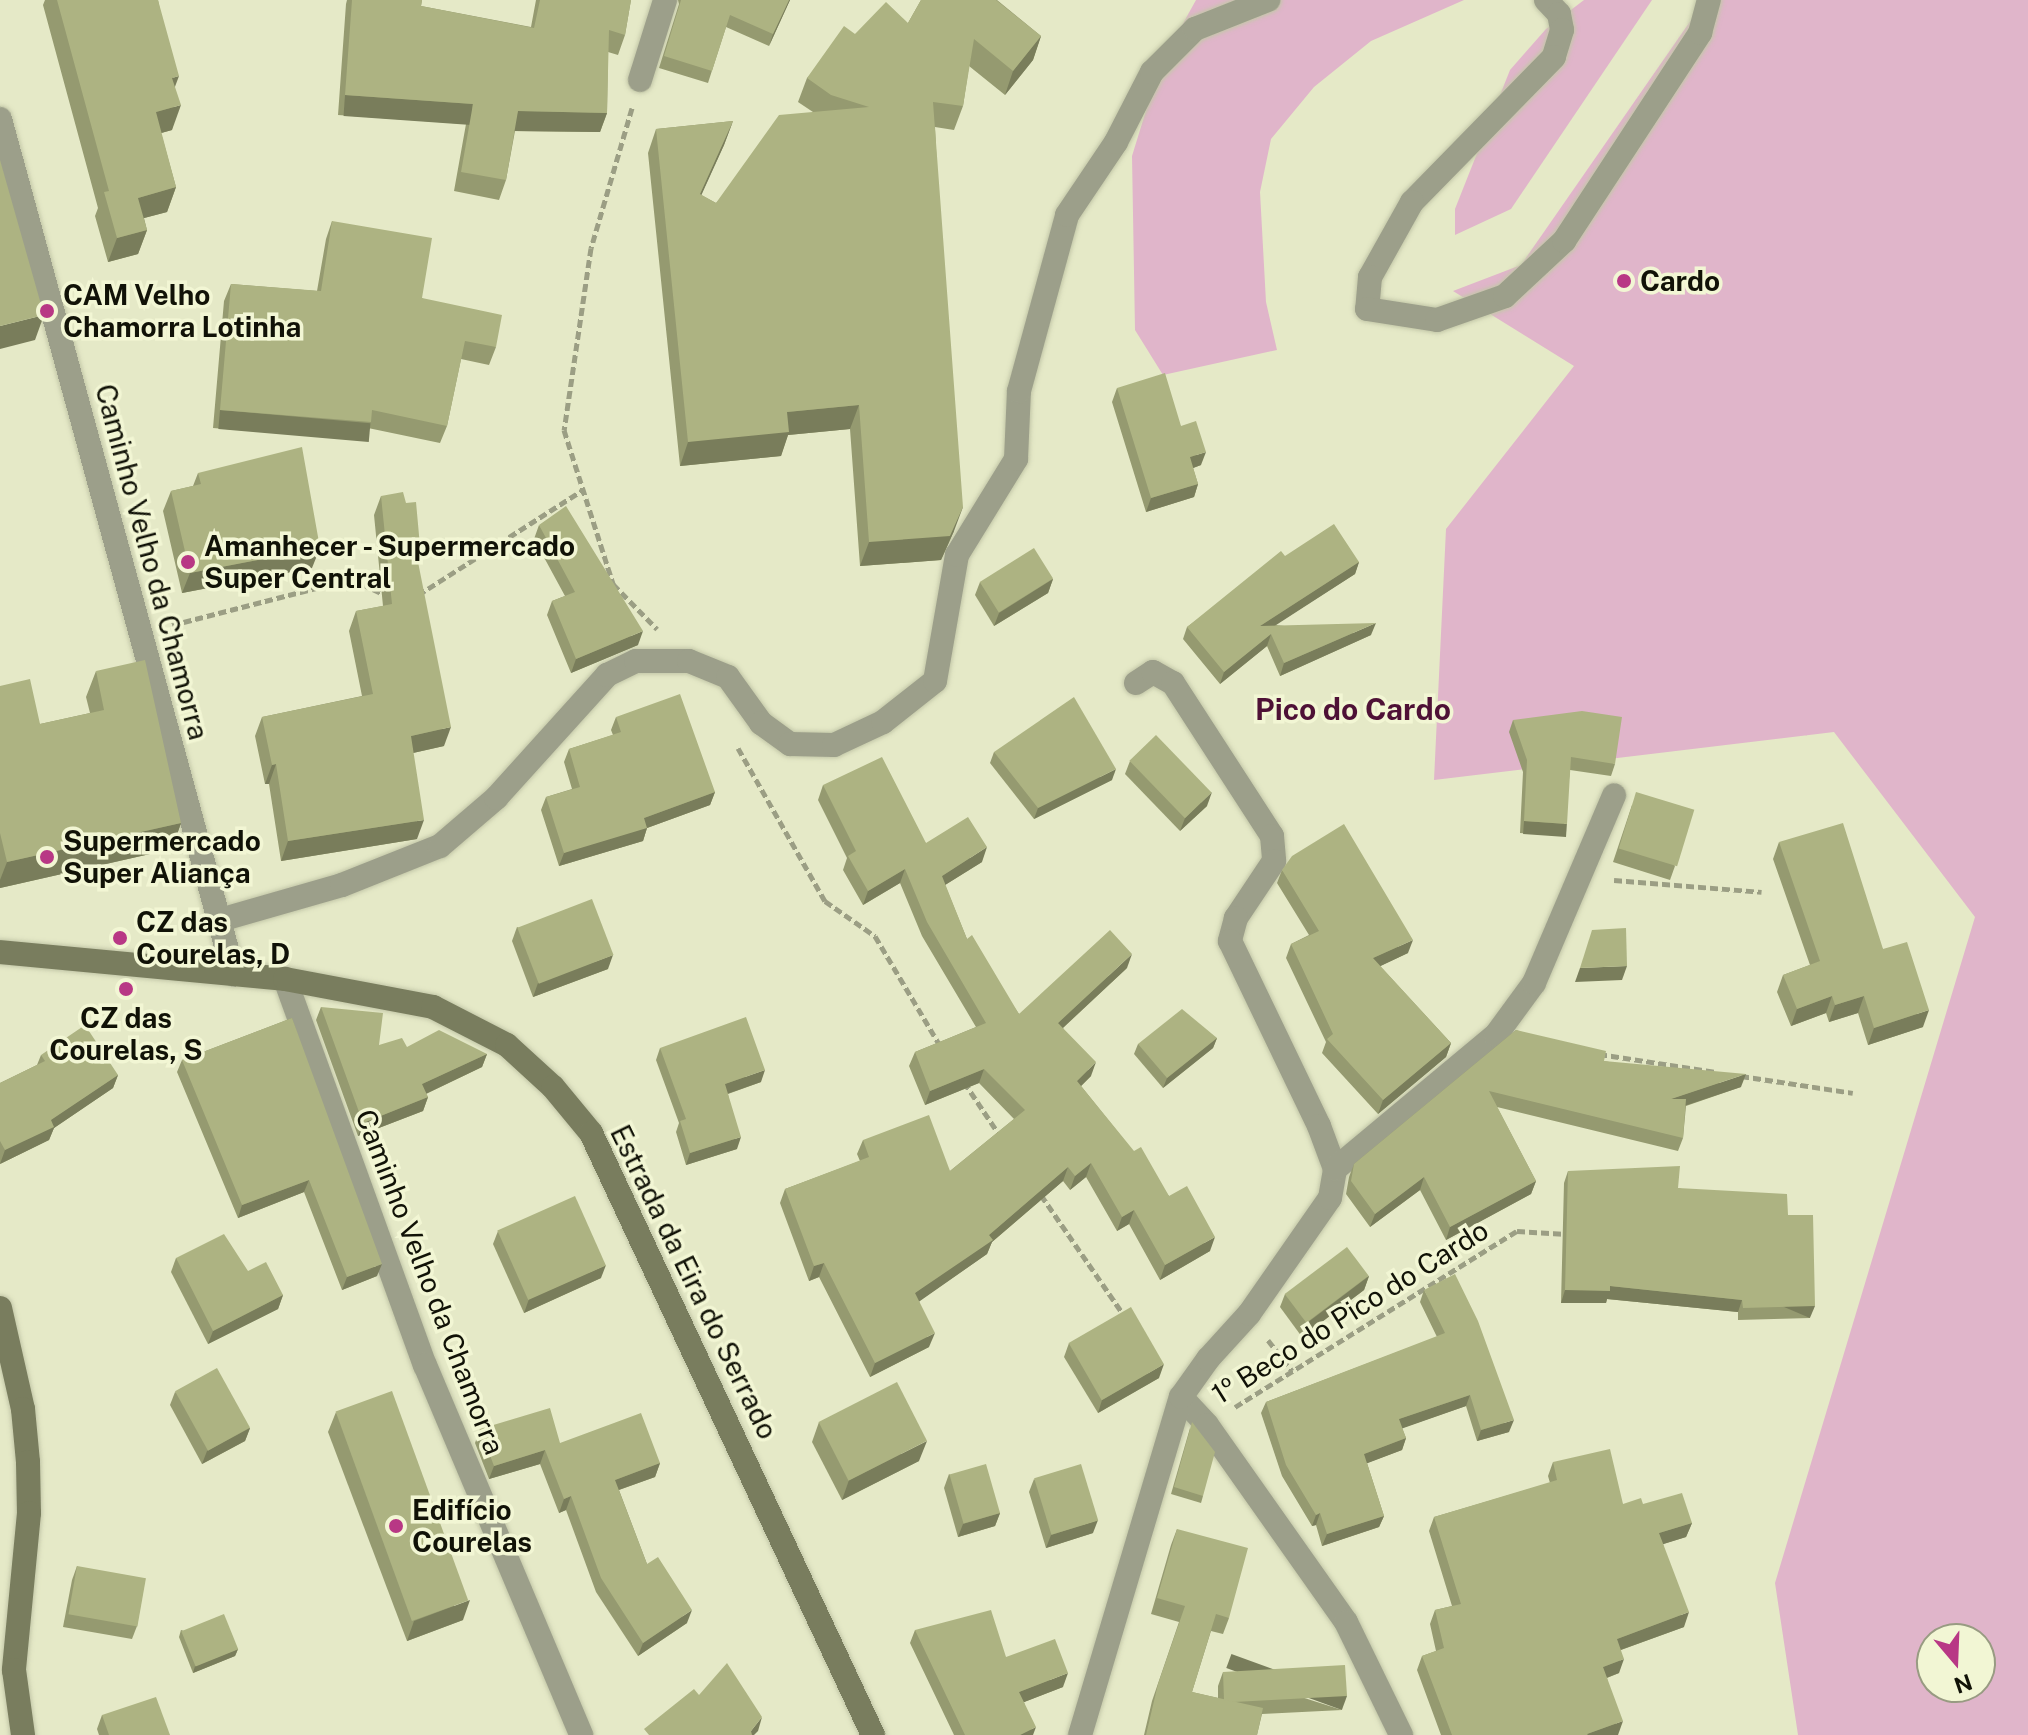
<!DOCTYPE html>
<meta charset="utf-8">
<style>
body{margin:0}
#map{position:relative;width:2028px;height:1735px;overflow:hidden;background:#e5e9c7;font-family:"Public Sans",sans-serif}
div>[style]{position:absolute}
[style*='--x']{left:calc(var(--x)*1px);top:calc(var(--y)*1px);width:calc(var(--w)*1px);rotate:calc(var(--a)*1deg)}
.green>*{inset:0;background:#e0b5ca}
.path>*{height:5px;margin-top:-2.5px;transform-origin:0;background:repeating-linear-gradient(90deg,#9b9e84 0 8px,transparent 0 12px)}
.roads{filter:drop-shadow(0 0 2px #c3c7a8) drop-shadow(0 0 2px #c3c7a8)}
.lane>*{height:24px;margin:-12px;padding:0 12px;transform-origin:12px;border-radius:12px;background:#9c9f8a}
.street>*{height:24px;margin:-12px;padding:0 12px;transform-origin:12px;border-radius:12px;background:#9c9f8a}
.secondary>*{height:24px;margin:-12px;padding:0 12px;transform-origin:12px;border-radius:12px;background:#797d5e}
.wall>*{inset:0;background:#959a70}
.shaded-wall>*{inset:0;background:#797d5b;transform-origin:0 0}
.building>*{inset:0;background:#adb382;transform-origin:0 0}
.dots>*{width:22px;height:22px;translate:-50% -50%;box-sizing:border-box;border:4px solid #f2f6d4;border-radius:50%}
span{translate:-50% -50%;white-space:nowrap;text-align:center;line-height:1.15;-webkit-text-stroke:7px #f2f6d4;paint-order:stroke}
.poi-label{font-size:28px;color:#111207;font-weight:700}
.left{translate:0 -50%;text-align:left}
.street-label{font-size:28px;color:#111207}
.neighbourhood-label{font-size:30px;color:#4e1136;font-weight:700}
.north{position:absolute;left:1916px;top:1623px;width:80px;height:80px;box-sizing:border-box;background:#f2f6d4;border:2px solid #989b82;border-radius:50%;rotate:161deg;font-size:22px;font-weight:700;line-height:32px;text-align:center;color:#111207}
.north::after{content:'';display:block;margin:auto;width:28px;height:36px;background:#b83885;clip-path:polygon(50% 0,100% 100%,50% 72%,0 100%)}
</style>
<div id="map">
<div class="green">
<div style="clip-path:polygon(1196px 0,1464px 0,1371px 41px,1314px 87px,1271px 139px,1260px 192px,1266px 302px,1277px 350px,1163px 375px,1135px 330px,1132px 156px,1160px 65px)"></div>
<div style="clip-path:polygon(1584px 0,1652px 0,1511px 209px,1455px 235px,1455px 209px,1510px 70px,1546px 29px)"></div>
<div style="clip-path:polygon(evenodd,1705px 0,2028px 0,2028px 1735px,1798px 1735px,1775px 1583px,1975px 917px,1834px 732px,1434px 780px,1446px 529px,1574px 366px,1453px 291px,1521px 265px,1705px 0,1932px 1639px,1980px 1639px,1980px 1687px,1932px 1687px,1932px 1639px)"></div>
</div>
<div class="path">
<div style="--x:632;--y:108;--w:146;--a:106.3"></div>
<div style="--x:591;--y:248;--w:184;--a:98.4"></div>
<div style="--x:564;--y:430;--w:162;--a:72.3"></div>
<div style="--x:613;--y:584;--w:63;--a:45.6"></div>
<div style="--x:418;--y:595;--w:196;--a:-32.5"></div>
<div style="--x:172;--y:625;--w:185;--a:-14.4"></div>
<div style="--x:351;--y:579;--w:38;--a:25"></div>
<div style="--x:738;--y:748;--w:176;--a:60.4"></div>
<div style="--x:825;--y:901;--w:61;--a:35"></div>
<div style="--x:875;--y:936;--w:129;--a:59.3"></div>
<div style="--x:1614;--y:880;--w:148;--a:4.6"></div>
<div style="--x:1599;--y:1054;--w:118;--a:8.7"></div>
<div style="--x:1741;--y:1076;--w:113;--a:8.6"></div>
<div style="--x:964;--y:1082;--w:66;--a:56.1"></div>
<div style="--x:1041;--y:1195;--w:150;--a:55.4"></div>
<div style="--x:1268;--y:1340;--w:39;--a:52"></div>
<div style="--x:1235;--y:1407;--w:332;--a:-32"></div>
<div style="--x:1517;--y:1231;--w:50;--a:3.4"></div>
</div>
<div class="roads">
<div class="lane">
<div style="--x:1546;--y:0;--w:19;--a:47"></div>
<div style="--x:1559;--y:14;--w:16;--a:79"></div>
<div style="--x:1562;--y:30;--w:28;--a:107"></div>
<div style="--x:1554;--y:57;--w:203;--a:134.4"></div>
<div style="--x:1412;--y:202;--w:86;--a:119.2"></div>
<div style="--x:1370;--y:277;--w:32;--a:95"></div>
<div style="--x:1367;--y:309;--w:71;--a:8.9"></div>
<div style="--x:1437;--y:320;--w:72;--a:-19.4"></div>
<div style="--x:1505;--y:296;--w:81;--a:-43"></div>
<div style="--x:1564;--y:241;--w:249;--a:-56.8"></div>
<div style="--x:1700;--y:33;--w:34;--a:-75"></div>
<div style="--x:640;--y:80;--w:84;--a:-72.6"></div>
<div style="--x:1136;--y:683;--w:20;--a:-33"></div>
<div style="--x:1153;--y:672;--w:23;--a:29"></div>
<div style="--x:1173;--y:683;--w:182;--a:57.1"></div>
<div style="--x:1272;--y:836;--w:25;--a:85"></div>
<div style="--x:1274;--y:861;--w:69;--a:123.7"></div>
<div style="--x:1236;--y:918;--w:24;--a:105"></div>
<div style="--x:1230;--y:941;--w:205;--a:64.3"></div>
<div style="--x:1319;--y:1126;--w:46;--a:69.6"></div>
<div style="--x:220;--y:920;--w:127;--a:-16"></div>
<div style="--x:342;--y:885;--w:105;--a:-21.7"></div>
<div style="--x:440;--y:846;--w:74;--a:-40.6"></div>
<div style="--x:496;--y:798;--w:166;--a:-47.9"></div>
<div style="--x:607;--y:675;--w:32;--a:-26"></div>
<div style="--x:636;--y:661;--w:53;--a:0"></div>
<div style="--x:689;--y:661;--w:42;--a:22.3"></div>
<div style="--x:728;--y:677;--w:57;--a:54.3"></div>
<div style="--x:761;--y:723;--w:36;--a:36"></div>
<div style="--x:790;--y:744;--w:44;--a:1.3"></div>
<div style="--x:834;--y:745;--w:54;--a:-25.1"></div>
<div style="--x:883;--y:722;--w:66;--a:-38.3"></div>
<div style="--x:935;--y:681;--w:128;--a:-80.1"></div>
<div style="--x:957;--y:555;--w:113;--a:-58.4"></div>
<div style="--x:1016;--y:459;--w:68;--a:-87.5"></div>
<div style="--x:1019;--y:391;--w:182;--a:-74.7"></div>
<div style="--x:1067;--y:215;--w:88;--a:-56.1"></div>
<div style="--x:1116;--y:142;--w:79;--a:-62.8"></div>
<div style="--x:1152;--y:72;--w:61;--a:-45"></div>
<div style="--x:1195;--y:29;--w:79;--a:-21.7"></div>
<div style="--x:1181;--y:1397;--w:38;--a:47"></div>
<div style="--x:1207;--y:1425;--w:241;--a:54.8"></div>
<div style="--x:1346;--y:1622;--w:126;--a:64"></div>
<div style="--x:1080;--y:1735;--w:353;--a:-73.4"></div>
<div style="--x:1181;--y:1397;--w:47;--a:-54.6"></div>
<div style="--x:1208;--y:1359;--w:61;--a:-47.7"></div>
<div style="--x:1249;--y:1314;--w:141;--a:-55.1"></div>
<div style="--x:1330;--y:1198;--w:29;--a:-80"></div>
<div style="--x:1335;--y:1169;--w:209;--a:-39.8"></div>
<div style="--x:1496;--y:1035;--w:64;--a:-53.8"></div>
<div style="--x:1534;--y:983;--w:204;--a:-66.9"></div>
</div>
<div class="street">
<div style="--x:0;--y:119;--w:887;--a:74.71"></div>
<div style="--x:285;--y:979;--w:411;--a:70.1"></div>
<div style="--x:425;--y:1365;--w:402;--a:67.1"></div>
</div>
<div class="secondary">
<div style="--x:0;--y:952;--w:286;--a:5.4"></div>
<div style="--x:285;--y:979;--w:151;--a:10.7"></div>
<div style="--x:433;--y:1007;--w:83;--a:27.2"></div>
<div style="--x:507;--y:1045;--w:62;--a:42.4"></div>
<div style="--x:553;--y:1087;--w:60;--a:50.4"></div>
<div style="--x:591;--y:1133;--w:665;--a:64.9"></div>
<div style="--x:0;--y:1308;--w:104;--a:77.2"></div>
<div style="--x:23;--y:1409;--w:53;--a:84.6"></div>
<div style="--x:28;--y:1462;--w:51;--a:88.9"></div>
<div style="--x:29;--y:1513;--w:158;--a:95.5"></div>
<div style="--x:14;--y:1670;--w:66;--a:82.1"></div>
</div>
</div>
<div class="wall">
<div style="clip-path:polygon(45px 0,158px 0,175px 86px,172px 130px,161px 133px,176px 187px,167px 212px,144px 218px,147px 230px,138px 254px,108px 262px,95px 216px,98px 208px,43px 5px)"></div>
<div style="clip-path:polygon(347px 0,422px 0,421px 6px,531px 27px,536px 0,631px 0,625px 35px,618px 55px,608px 52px,607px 113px,600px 132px,515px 131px,506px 180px,499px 200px,454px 191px,466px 124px,338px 115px,346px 4px)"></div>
<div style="clip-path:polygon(678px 0,790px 0,769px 46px,726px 27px,708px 83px,659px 68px,679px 4px)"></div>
<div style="clip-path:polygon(921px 0,997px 0,1041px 36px,1033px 60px,1005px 95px,969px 66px,963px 106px,954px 130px,935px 127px,954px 531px,941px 560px,860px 566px,850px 429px,788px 435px,781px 456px,680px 466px,648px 153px,656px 129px,733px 121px,724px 145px,701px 195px,716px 203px,813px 112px,798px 102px,807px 78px,855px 34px,908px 23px)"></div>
<div style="clip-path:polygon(332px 221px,422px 298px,496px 347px,489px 365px,461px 359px,447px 426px,440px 443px,368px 428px,364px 440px,213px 428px,224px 301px,231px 284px,317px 291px,326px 239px)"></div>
<div style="clip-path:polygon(1117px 388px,1181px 426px,1201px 465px,1193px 468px,1198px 484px,1194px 497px,1146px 512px,1112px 402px)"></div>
<div style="clip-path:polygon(198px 473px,312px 568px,182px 593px,163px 511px,171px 491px,193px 486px)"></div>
<div style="clip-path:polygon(381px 496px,406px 503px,421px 557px,418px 565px,444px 746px,413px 753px,417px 839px,281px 861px,269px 784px,265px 784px,255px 736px,262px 717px,362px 696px,349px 631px,356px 611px,383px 606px,374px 515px)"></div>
<div style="clip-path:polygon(539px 525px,638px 645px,571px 673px,547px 615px,552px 601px,565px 596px,534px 539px)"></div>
<div style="clip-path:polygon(1285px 556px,1359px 562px,1355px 574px,1275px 625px,1371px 635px,1280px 676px,1267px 646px,1220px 684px,1183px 639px,1187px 627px)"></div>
<div style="clip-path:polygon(1053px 579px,1048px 593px,994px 626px,975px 595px,980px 582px)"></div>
<div style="clip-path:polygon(96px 671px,181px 823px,172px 849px,0 888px,0 686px,40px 724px,90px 713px,86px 697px)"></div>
<div style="clip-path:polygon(616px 717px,715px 792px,710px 805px,647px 828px,643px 841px,559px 866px,541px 810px,546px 797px,572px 789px,564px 762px,569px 749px,613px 735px,611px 730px)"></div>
<div style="clip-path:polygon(1513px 720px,1615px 764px,1611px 776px,1570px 770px,1563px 836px,1520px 833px,1523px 772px,1509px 732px)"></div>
<div style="clip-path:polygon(994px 752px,1112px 780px,1034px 819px,990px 763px)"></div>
<div style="clip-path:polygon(1130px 761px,1207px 806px,1180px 831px,1125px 774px)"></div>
<div style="clip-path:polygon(823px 785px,926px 843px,982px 862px,945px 885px,967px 939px,1019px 1014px,1127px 968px,1063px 1028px,1091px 1076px,1081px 1086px,1169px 1196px,1210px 1251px,1160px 1280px,1129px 1224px,1117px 1231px,1086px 1177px,1070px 1190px,1063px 1181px,992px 1242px,987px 1254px,919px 1301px,929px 1347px,870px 1377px,819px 1277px,809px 1281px,780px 1203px,785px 1189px,860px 1161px,857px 1154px,863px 1140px,950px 1171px,1014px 1119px,979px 1083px,925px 1105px,909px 1066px,915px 1052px,976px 1027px,922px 936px,900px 883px,863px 905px,843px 870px,847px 858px,818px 800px)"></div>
<div style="clip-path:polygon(1632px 805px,1675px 866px,1670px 880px,1613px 862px)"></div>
<div style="clip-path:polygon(1779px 842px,1883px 949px,1923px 1027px,1868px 1045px,1858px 1013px,1829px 1022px,1826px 1013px,1791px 1026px,1777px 992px,1783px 975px,1810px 965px,1773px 859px)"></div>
<div style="clip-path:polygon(1282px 870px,1408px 953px,1380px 966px,1451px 1043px,1446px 1057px,1378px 1114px,1322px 1053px,1326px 1042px,1286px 958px,1291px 944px,1309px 935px,1277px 883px)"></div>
<div style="clip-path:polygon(517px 927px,608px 969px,533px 997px,512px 941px)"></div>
<div style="clip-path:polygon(321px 1007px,379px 1045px,487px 1054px,482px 1067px,426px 1094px,428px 1097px,423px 1111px,358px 1136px,316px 1020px)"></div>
<div style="clip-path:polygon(292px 1018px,377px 1276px,342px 1290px,304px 1192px,238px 1218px,177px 1072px,182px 1060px)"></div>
<div style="clip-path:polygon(1516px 1030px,1604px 1061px,1741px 1087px,1686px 1106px,1683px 1138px,1678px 1151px,1497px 1107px,1536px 1181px,1531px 1194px,1446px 1240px,1420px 1190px,1370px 1227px,1346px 1194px,1349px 1177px,1354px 1164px)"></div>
<div style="clip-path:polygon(1217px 1038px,1213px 1048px,1163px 1088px,1134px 1054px,1138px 1044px)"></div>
<div style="clip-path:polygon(660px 1048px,761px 1082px,728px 1094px,737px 1149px,686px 1165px,676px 1132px,679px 1123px,656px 1060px)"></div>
<div style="clip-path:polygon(41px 1055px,118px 1075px,113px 1088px,54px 1128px,49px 1140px,0 1164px,0 1083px,37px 1065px)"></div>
<div style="clip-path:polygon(1568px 1171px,1678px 1188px,1788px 1215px,1810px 1318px,1738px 1320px,1738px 1312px,1607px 1299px,1606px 1303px,1561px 1303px,1564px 1183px)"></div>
<div style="clip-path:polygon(498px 1231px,601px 1278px,524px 1313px,493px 1244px)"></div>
<div style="clip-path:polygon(176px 1258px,248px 1271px,283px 1295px,278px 1309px,208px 1344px,171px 1272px)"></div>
<div style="clip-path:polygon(1369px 1276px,1364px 1290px,1302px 1337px,1280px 1307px,1285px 1294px)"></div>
<div style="clip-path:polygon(1424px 1290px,1509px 1432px,1477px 1441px,1466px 1406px,1402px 1428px,1406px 1438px,1402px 1450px,1367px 1463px,1384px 1516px,1379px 1527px,1322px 1546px,1316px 1525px,1312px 1526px,1282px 1476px,1261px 1413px,1266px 1402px,1437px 1337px,1420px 1302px)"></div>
<div style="clip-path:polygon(1069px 1343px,1159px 1378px,1098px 1413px,1064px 1357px)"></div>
<div style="clip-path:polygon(175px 1392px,250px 1428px,245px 1441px,202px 1464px,170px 1405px)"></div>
<div style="clip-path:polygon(336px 1412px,463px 1620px,407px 1641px,328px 1432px)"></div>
<div style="clip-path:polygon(819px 1422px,919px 1461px,842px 1500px,812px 1442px)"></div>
<div style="clip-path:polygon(1190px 1428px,1203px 1496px,1201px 1503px,1171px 1494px)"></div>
<div style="clip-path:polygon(480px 1429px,660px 1463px,655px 1477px,619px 1490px,647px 1564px,687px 1623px,638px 1656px,596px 1592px,566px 1510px,559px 1513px,540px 1464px,489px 1479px,475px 1443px)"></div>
<div style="clip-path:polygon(1553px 1462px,1623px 1504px,1643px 1504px,1692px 1523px,1686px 1537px,1663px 1544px,1684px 1627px,1621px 1650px,1619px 1673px,1607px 1678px,1618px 1735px,1441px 1735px,1417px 1670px,1422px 1656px,1436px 1651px,1430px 1624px,1435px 1610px,1452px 1606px,1429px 1531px,1434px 1517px,1550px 1483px,1548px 1476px)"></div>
<div style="clip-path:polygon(949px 1474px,1000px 1513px,995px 1526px,958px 1537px,944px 1488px)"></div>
<div style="clip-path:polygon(1034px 1479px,1093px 1533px,1046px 1548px,1029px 1492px)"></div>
<div style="clip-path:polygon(1177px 1529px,1229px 1618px,1223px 1634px,1211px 1631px,1192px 1692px,1218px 1698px,1218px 1686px,1223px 1672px,1342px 1710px,1262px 1714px,1257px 1735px,1144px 1735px,1152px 1701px,1179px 1622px,1151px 1614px,1171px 1545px)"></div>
<div style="clip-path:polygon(77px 1566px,137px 1626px,132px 1639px,63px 1627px,72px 1580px)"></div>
<div style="clip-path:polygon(181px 1630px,238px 1649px,235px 1656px,193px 1673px,179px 1637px)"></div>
<div style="clip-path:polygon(915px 1630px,1006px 1657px,1063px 1687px,1024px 1702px,1033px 1735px,954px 1735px,910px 1643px)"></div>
<div style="clip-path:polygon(102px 1715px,170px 1735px,99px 1735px,97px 1729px)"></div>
</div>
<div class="shaded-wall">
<div style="clip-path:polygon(789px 0,790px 0,769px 46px,773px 34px)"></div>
<div style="clip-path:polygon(1041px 36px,1033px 60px,1005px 95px,1013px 71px)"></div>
<div style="clip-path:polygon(179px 76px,170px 100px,172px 78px)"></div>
<div style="left:345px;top:95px;width:128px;height:21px;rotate:4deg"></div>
<div style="clip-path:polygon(181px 105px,172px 130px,147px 137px,156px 112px)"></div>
<div style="clip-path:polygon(518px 111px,607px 113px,600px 132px,511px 131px)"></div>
<div style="clip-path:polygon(733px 121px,724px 145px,691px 218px,700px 194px)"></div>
<div style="clip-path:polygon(176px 187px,167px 212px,129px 222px,138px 198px)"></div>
<div style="clip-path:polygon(147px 230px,138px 254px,108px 262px,117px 238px)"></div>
<div style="clip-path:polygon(44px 315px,35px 340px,0 349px,0 326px)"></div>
<div style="clip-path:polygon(859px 405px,850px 429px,788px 435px,781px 456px,680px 466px,688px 442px,787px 412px)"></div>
<div style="left:220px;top:410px;width:151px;height:19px;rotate:5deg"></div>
<div style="clip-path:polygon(1206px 452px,1201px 465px,1185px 471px,1190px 457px)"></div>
<div style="clip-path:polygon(1198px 484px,1194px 497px,1146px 512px,1151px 498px)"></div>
<div style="clip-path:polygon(963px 507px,954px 531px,941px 560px,860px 566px,869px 542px)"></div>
<div style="clip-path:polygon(320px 548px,312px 568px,182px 593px,190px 573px)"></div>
<div style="clip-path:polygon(1359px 562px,1355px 574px,1256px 638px,1260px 626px)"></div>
<div style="clip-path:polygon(1053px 579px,1048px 593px,994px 626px,999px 613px)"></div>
<div style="clip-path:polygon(1376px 623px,1371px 635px,1280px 676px,1284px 663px)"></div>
<div style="clip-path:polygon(643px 631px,638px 645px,571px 673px,576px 659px)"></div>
<div style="clip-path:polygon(1271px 634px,1267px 646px,1220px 684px,1224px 672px)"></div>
<div style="clip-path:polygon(451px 727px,444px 746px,404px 755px,411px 736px)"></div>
<div style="clip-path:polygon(276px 764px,269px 784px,265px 784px,272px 765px)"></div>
<div style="clip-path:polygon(1116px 769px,1112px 780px,1034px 819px,1038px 808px)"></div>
<div style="clip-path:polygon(715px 792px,710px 805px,647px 828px,643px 841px,559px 866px,564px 853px,644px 818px)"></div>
<div style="clip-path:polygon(1212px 792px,1207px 806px,1180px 831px,1185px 818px)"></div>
<div style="clip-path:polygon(424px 820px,417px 839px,281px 861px,288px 841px)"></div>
<div style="left:1524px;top:821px;width:43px;height:13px;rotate:4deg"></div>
<div style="clip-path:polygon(181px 823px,172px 849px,0 888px,0 880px,7px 862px)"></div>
<div style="clip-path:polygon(987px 847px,982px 862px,937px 890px,942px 876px)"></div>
<div style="clip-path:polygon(905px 869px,900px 883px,863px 905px,868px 891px)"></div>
<div style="clip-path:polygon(1413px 940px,1408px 953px,1368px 972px,1373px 958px)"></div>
<div style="clip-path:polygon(1132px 954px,1127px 968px,1053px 1037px,1058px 1023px)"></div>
<div style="clip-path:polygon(613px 955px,608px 969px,533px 997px,538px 983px)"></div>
<div style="clip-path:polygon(1627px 966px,1622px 980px,1575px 982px,1580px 968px)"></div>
<div style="clip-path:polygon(1832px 996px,1826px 1013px,1791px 1026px,1797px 1009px)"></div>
<div style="clip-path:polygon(1864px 996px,1858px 1013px,1829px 1022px,1835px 1005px)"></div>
<div style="clip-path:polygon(1929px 1010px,1923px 1027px,1868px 1045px,1874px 1028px)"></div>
<div style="clip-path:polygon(1217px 1038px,1213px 1048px,1163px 1088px,1167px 1078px)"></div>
<div style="clip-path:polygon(1451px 1043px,1446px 1057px,1378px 1114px,1383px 1100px)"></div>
<div style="clip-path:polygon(487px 1054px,482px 1067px,417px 1098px,422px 1084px)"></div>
<div style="clip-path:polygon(1096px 1062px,1091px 1076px,1072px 1095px,1077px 1081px)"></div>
<div style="clip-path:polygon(984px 1069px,979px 1083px,925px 1105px,930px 1091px)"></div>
<div style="clip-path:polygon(765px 1070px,761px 1082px,721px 1096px,725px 1084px)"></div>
<div style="clip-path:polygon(1746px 1074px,1741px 1087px,1666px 1112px,1671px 1099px)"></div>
<div style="clip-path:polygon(118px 1075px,113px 1088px,54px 1128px,49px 1140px,0 1164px,5px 1150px)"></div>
<div style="clip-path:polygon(428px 1097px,423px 1111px,358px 1136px,363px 1123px)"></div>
<div style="clip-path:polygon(741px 1137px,737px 1149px,686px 1165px,690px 1153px)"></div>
<div style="clip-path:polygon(1091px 1163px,1086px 1177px,1070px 1190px,1075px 1176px)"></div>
<div style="clip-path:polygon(1068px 1167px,1063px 1181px,992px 1242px,987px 1254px,910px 1308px,915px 1293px,989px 1235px)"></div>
<div style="clip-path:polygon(1424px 1177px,1420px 1190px,1370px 1227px,1375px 1214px)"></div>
<div style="clip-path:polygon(309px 1180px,304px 1192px,238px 1218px,242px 1205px)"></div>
<div style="clip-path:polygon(1536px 1181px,1531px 1194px,1446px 1240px,1450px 1227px)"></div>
<div style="clip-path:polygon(1134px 1210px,1129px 1224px,1117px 1231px,1122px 1217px)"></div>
<div style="clip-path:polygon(1215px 1237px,1210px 1251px,1160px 1280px,1165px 1265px)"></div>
<div style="clip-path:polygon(824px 1263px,819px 1277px,809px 1281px,814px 1266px)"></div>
<div style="clip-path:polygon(382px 1264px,377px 1276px,342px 1290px,347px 1277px)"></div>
<div style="clip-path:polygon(606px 1265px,601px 1278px,524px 1313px,529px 1299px)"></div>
<div style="clip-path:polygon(1369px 1276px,1364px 1290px,1302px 1337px,1307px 1323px)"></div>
<div style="clip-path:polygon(1610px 1286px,1742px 1300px,1738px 1312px,1607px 1299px,1606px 1303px,1561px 1303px,1565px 1290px)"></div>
<div style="clip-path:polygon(283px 1295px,278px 1309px,208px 1344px,213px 1331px)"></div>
<div style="left:1815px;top:1306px;width:13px;height:72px;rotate:113deg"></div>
<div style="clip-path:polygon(935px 1333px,929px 1347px,870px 1377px,875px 1363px)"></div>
<div style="clip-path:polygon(1164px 1364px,1159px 1378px,1098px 1413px,1102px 1400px)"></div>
<div style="clip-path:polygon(1470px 1395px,1466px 1406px,1395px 1431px,1399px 1419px)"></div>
<div style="clip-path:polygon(1514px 1420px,1509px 1432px,1477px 1441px,1481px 1430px)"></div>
<div style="clip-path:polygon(250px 1428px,245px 1441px,202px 1464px,207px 1451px)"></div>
<div style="clip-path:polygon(1406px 1438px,1402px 1450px,1360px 1466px,1364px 1454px)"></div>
<div style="clip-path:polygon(927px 1441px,919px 1461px,842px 1500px,849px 1480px)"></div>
<div style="clip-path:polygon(545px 1450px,540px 1464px,489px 1479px,494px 1466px)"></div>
<div style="clip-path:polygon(660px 1463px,655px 1477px,610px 1493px,615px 1480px)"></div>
<div style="clip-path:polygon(571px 1496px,566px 1510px,559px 1513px,564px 1499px)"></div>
<div style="clip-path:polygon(1000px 1513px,995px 1526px,958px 1537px,963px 1524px)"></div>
<div style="clip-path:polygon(1320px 1513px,1316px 1525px,1312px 1526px,1316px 1515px)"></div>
<div style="clip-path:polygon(1384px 1516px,1379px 1527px,1322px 1546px,1327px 1534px)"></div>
<div style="clip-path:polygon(1098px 1520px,1093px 1533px,1046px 1548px,1051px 1535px)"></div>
<div style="clip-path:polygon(1692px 1523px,1686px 1537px,1654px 1547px,1659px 1533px)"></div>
<div style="clip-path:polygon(470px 1600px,463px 1620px,407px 1641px,414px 1621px)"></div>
<div style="clip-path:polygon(692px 1610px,687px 1623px,638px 1656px,643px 1643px)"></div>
<div style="clip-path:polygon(1689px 1612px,1684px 1627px,1612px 1653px,1617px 1639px)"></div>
<div style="clip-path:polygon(238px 1649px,235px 1656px,193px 1673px,195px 1666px)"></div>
<div style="clip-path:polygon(1624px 1659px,1619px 1673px,1598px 1681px,1603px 1667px)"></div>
<div style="clip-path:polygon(1068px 1673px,1063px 1687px,1014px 1706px,1019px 1692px)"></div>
<div style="left:1347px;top:1696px;width:15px;height:123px;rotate:110deg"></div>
<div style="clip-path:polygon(762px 1717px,758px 1731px,754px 1735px,749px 1735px,751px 1731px)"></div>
<div style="clip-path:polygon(1623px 1721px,1618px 1735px,1587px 1735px,1587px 1734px)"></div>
<div style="clip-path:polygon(1036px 1727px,1033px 1735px,1020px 1735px)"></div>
</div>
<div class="building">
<div style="clip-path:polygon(57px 0,158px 0,179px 76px,172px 78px,181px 105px,156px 112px,176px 187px,138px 198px,147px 230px,117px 238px,104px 192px,109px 191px)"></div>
<div style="clip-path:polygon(352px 0,422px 0,421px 6px,534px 28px,540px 0,631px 0,625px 35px,609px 30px,607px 113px,518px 111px,506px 180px,461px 172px,473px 104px,345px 95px)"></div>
<div style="clip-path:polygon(681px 0,789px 0,773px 34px,730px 15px,712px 71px,664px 56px)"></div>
<div style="clip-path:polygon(921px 0,996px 0,1041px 36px,1013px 71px,974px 39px,963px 106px,933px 102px,963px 507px,950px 536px,869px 542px,859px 405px,787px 412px,789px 432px,688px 442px,656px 129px,733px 121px,700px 194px,716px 203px,779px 115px,869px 107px,831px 95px,807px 78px,844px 26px,855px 34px,886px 2px,908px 23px)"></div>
<div style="clip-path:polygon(0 160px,44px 315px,0 326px)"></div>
<div style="clip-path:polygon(332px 221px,432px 238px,422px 298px,502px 315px,496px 347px,465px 341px,447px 426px,372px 410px,371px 422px,220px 410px,231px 284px,321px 291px)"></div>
<div style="clip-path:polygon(1165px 373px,1181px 426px,1196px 421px,1206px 452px,1190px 457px,1198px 484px,1151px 498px,1117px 388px)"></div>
<div style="clip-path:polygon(302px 447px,320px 548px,190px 573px,171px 491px,201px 484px,198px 473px)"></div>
<div style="clip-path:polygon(403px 492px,406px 503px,416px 502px,421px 557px,417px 557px,451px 727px,411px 736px,424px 820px,288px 841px,276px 764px,272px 765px,262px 717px,373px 694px,356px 611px,392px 604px,381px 496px)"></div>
<div style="clip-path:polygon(566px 506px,643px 631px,576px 659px,552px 601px,575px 592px,539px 525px)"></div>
<div style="clip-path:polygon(1334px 524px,1359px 562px,1260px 626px,1376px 623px,1284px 663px,1271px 634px,1224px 672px,1187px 627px,1281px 551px,1285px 556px)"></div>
<div style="left:1034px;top:548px;width:36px;height:64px;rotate:58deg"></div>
<div style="clip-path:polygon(145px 660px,181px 823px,7px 862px,0 833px,0 686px,30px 679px,40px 724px,104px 710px,96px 671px)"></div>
<div style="clip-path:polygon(680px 694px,715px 792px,644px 818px,647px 828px,564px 853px,546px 797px,580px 787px,569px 749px,621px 732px,616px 717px)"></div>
<div style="clip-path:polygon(1074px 697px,1116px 769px,1038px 808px,994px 752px)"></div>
<div style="clip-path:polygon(1582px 711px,1622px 717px,1615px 764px,1571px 757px,1567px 824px,1524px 821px,1527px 760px,1513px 720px)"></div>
<div style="left:1156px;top:735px;width:80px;height:37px;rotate:46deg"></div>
<div style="clip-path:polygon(882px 757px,926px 843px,968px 817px,987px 847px,942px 876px,967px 939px,972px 935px,1019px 1014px,1110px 930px,1132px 954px,1058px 1023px,1096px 1062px,1077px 1081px,1134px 1151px,1141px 1147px,1169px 1196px,1187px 1186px,1215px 1237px,1165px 1265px,1134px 1210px,1122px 1217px,1091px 1163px,1075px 1176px,1068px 1167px,989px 1235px,993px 1240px,915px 1293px,935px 1333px,875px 1363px,824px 1263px,814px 1266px,785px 1189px,869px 1157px,863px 1140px,929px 1115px,950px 1171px,1025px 1110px,984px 1069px,930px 1091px,915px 1052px,986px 1023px,927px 922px,905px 869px,868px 891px,848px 856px,856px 851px,823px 785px)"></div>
<div style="left:1636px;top:792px;width:61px;height:59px;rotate:17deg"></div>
<div style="clip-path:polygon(1843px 823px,1883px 949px,1907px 942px,1929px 1010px,1874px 1028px,1864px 996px,1835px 1005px,1832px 996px,1797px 1009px,1783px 975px,1820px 961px,1779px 842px)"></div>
<div style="clip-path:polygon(1344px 824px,1413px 940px,1373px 958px,1451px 1043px,1383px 1100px,1327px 1039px,1333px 1034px,1291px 944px,1319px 931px,1282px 870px,1292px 856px)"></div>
<div style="left:592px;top:899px;width:60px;height:80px;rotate:69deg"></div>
<div style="clip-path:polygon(1626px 928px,1627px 966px,1580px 968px,1592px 930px)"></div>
<div style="clip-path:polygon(321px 1007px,383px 1013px,379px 1045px,402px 1038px,407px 1047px,439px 1030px,487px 1054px,422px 1084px,428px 1097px,363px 1123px)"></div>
<div style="clip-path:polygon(1182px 1009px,1217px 1038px,1167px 1078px,1138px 1044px)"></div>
<div style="clip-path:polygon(746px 1017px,765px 1070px,725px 1084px,741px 1137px,690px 1153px,680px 1121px,686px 1119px,660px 1048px)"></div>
<div style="clip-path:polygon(292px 1018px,382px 1264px,347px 1277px,309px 1180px,242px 1205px,182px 1060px)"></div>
<div style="clip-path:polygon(85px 1025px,118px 1075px,51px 1120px,54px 1127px,5px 1150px,0 1141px,0 1083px,45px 1061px,41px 1055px)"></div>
<div style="clip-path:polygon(1516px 1030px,1606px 1051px,1604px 1061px,1746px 1074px,1671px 1099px,1686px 1099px,1683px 1138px,1489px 1091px,1536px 1181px,1450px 1227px,1424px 1177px,1375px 1214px,1351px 1181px,1354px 1164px)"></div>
<div style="clip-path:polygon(1680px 1166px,1678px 1188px,1787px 1194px,1788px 1215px,1813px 1215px,1815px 1306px,1743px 1308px,1742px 1300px,1610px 1286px,1610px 1291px,1565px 1290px,1568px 1171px)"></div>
<div style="left:575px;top:1196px;width:76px;height:85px;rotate:66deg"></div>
<div style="clip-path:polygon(224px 1234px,248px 1271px,266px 1262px,283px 1295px,213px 1331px,176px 1258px)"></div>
<div style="left:1347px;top:1247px;width:36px;height:78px;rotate:53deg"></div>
<div style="clip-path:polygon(1455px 1274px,1478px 1321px,1514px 1420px,1481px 1430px,1470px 1395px,1399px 1419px,1406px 1438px,1364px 1454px,1384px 1516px,1327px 1534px,1320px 1513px,1316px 1515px,1286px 1465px,1266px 1402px,1445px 1333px,1424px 1290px)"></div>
<div style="left:1131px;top:1307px;width:66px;height:72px;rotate:60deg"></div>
<div style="left:217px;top:1368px;width:68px;height:48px;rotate:61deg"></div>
<div style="left:897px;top:1382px;width:66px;height:88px;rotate:63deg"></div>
<div style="left:392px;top:1391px;width:223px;height:60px;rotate:70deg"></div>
<div style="clip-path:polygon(550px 1408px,560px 1443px,641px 1413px,660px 1463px,615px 1480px,647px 1564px,658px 1557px,692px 1610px,643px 1643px,601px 1578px,571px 1496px,564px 1499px,545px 1450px,494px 1466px,480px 1429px)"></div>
<div style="clip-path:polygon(1192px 1422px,1215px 1452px,1203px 1496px,1174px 1487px)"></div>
<div style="clip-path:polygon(1610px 1449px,1623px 1504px,1641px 1498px,1643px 1504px,1682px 1493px,1692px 1523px,1659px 1533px,1689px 1612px,1617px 1639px,1624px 1659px,1603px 1667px,1623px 1721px,1587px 1734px,1588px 1735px,1452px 1735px,1422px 1656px,1444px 1648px,1435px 1610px,1461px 1604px,1434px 1517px,1557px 1480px,1553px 1462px)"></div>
<div style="left:986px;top:1464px;width:51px;height:38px;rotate:74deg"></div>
<div style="left:1081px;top:1464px;width:59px;height:49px;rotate:73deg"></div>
<div style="clip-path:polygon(1177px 1529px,1248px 1548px,1229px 1618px,1216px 1614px,1192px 1692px,1263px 1708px,1257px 1735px,1146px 1735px,1158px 1684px,1185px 1606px,1157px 1598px)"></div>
<div style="left:77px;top:1566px;width:70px;height:49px;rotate:10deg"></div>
<div style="clip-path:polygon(991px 1610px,1006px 1657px,1055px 1639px,1068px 1673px,1019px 1692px,1036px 1727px,1020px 1735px,965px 1735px,915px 1630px)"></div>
<div style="left:224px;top:1614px;width:38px;height:46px;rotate:68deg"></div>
<div style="clip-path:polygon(727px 1663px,762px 1717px,751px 1731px,752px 1735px,649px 1735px,644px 1729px,694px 1689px,699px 1695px)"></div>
<div style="clip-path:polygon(1345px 1665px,1347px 1696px,1234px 1702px,1224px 1700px,1223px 1672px)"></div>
<div style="clip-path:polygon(156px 1697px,170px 1735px,109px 1735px,102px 1715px)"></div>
</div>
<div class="dots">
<div style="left:1624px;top:281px;background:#b83885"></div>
<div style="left:47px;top:311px;background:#b83885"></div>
<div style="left:188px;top:562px;background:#b83885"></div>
<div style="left:47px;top:857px;background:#b83885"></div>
<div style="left:120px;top:938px;background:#b83885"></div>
<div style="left:126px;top:989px;background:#b83885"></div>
<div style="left:396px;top:1526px;background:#b83885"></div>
</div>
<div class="poi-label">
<span class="left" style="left:1640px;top:281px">Cardo</span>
<span class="left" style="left:63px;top:311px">CAM Velho<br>Chamorra Lotinha</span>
<span class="left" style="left:204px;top:562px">Amanhecer - Supermercado<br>Super Central</span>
<span class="left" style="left:63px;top:857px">Supermercado<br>Super Aliança</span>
<span class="left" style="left:136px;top:938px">CZ das<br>Courelas, D</span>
<span style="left:126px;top:1034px">CZ das<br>Courelas, S</span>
<span class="left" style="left:412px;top:1526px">Edifício<br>Courelas</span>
</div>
<div class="street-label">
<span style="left:152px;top:562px;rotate:75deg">Caminho Velho da Chamorra</span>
<span style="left:430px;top:1282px;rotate:69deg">Caminho Velho da Chamorra</span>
<span style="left:694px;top:1282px;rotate:64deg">Estrada da Eira do Serrado</span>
<span style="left:1350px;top:1312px;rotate:-32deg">1º Beco do Pico do Cardo</span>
</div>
<div class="neighbourhood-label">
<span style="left:1353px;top:709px">Pico do Cardo</span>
</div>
<div class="north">N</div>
</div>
